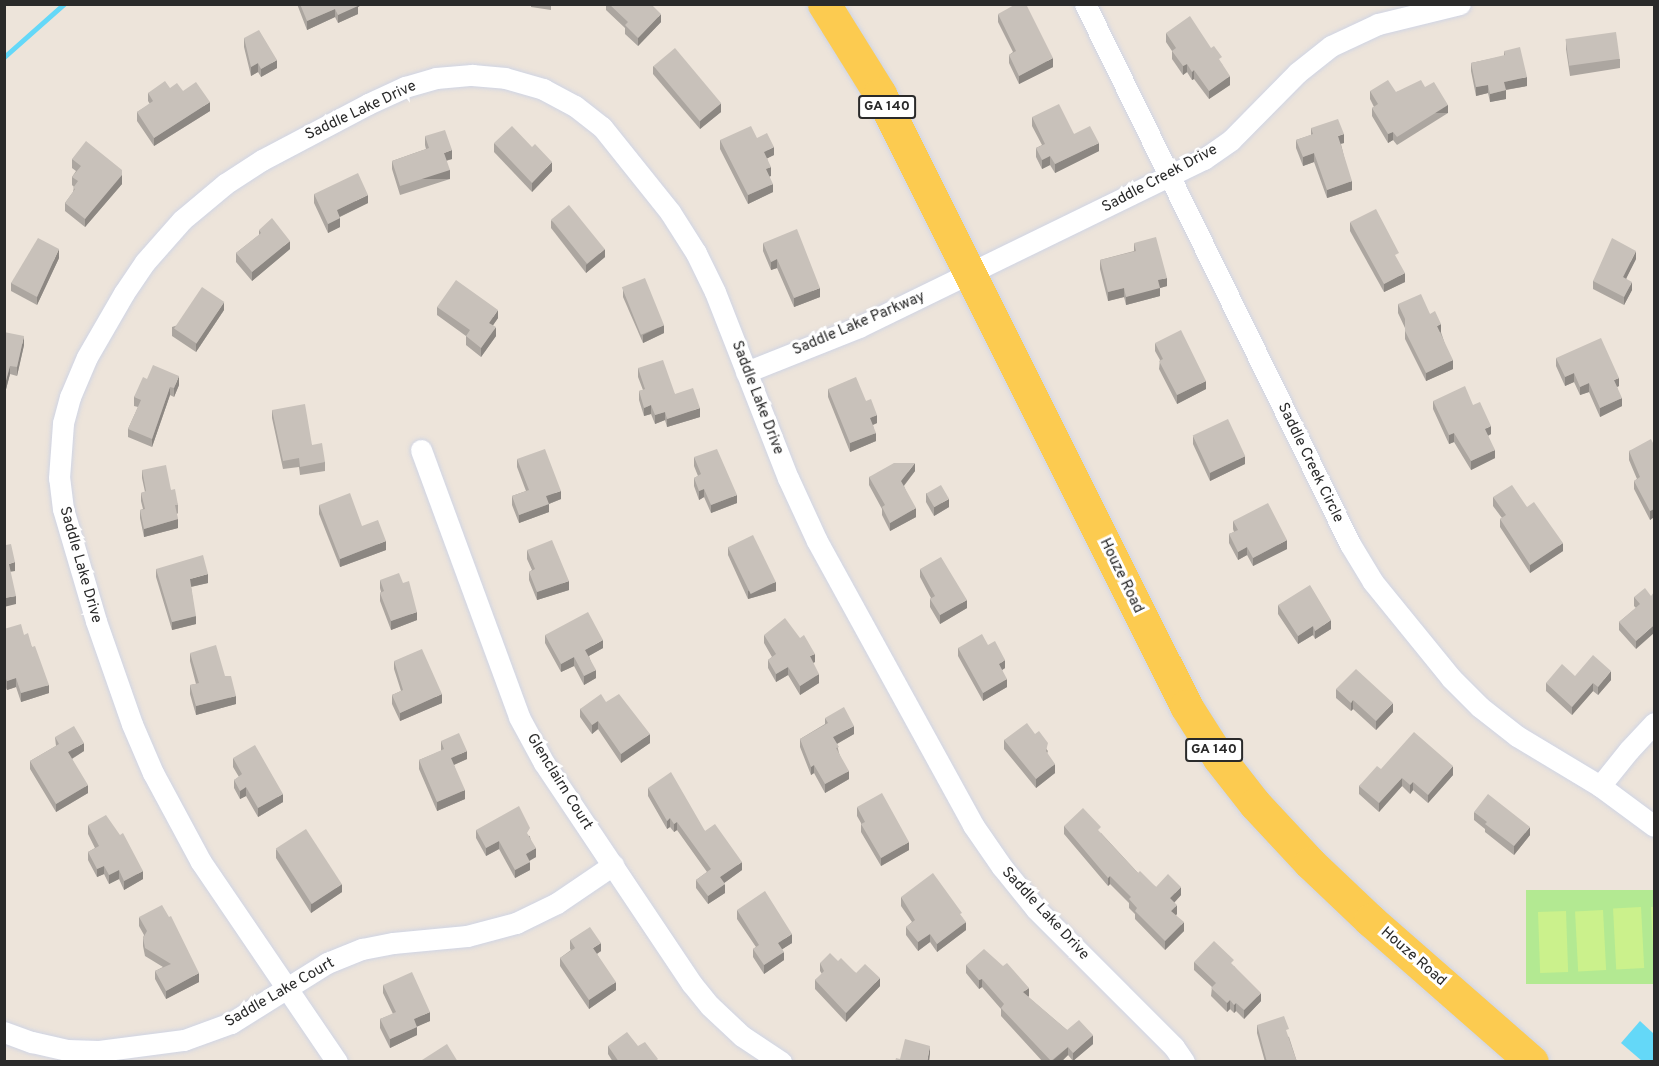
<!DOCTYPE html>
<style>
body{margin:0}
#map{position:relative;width:1659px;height:1066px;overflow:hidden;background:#ede4da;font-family:Overpass,sans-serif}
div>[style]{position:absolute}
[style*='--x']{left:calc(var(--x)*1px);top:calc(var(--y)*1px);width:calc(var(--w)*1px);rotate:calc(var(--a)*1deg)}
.green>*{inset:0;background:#b3e992;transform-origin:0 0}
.pitch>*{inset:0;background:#cbf18c;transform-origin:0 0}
.water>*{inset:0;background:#64d8f8}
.stream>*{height:5px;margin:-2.5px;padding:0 2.5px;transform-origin:2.5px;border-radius:2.5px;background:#64d8f8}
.roads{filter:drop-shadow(0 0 2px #cfd4e4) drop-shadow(0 0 2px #cfd4e4)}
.minor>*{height:21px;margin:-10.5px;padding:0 10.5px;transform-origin:10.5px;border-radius:10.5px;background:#fff}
.primary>*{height:33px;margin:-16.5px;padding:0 16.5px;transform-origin:16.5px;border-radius:16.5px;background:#fccb50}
.wall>*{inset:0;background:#aca6a0}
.shaded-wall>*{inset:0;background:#8c8782;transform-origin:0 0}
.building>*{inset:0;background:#c8c1ba;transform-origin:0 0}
span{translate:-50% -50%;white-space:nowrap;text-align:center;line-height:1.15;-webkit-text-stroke:6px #fff;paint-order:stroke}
.shield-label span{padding:2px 4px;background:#fff;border:2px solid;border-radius:4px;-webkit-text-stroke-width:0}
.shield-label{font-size:14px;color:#2a2a2a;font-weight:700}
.street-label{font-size:15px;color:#2a2a2a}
.frame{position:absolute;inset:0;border:6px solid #2a2a2a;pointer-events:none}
</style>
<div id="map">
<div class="green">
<div style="left:1654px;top:890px;width:94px;height:128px;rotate:90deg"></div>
</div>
<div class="pitch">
<div style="left:1641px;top:907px;width:61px;height:28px;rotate:87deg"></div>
<div style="clip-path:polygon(1651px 907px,1654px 907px,1654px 968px)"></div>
<div style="left:1603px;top:910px;width:60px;height:28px;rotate:87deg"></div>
<div style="left:1566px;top:911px;width:61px;height:28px;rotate:88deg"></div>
</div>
<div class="water">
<div style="clip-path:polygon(1640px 1021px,1654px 1034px,1654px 1061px,1642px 1061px,1621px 1043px)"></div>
</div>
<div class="stream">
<div style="--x:4;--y:57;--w:80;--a:-41.5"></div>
</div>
<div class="roads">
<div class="minor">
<div style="--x:1085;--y:4;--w:602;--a:63.86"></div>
<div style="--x:1350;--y:544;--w:44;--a:58.8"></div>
<div style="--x:1373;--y:582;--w:124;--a:50.9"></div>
<div style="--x:1451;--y:678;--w:41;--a:45"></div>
<div style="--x:1480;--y:707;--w:47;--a:38.1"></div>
<div style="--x:1517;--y:736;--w:97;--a:31.1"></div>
<div style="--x:1600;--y:786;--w:67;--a:36.5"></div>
<div style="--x:746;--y:372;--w:122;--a:-21.7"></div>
<div style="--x:859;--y:327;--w:384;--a:-26"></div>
<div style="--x:1204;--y:159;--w:33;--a:-35"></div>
<div style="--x:1231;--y:140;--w:94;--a:-45.4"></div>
<div style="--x:1297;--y:73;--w:43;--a:-38.5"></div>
<div style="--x:1331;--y:46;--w:52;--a:-25.1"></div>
<div style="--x:1378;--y:24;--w:84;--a:-13.7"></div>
<div style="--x:421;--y:450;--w:284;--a:69.8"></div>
<div style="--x:519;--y:717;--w:52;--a:61.5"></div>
<div style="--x:544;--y:763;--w:266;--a:56.2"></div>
<div style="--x:692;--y:984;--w:28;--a:51"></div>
<div style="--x:710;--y:1006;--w:44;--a:43.2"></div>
<div style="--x:742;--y:1036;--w:47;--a:33.7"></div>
<div style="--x:1600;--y:786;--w:46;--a:-51.1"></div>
<div style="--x:1629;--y:750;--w:37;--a:-47"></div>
<div style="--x:4;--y:1032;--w:30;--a:20"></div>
<div style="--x:32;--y:1042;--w:36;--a:13"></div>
<div style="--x:67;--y:1050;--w:32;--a:2"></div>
<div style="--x:99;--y:1051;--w:86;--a:-7.4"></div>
<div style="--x:184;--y:1040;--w:50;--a:-19.9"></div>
<div style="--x:231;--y:1023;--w:113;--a:-32"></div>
<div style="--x:327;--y:963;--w:38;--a:-22"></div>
<div style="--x:362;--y:949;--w:32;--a:-11"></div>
<div style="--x:393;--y:943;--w:74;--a:-5.4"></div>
<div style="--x:467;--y:936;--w:51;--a:-14.9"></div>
<div style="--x:516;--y:923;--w:46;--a:-26"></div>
<div style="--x:557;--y:903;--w:68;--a:-34.2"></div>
<div style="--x:337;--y:1062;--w:242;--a:-124.2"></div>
<div style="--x:201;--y:862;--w:101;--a:-118.3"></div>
<div style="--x:153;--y:773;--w:53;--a:-113.2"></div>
<div style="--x:132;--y:724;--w:109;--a:-109.3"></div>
<div style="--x:96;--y:621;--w:117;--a:-106.4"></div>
<div style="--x:63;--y:509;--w:31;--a:-97"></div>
<div style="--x:59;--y:478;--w:55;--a:-85.8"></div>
<div style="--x:63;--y:423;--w:27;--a:-75"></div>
<div style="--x:70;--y:397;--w:43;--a:-67"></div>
<div style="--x:87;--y:357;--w:74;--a:-60"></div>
<div style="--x:124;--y:293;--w:37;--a:-56"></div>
<div style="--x:145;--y:262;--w:56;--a:-48.6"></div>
<div style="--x:182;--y:220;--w:56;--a:-39.9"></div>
<div style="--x:225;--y:184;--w:44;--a:-33"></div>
<div style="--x:262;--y:160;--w:120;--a:-27.8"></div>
<div style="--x:368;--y:104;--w:41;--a:-24.7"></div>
<div style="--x:405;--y:87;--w:32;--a:-16"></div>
<div style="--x:436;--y:78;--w:36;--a:-5"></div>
<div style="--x:472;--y:75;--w:33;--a:5"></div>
<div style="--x:505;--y:78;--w:40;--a:16"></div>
<div style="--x:543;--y:89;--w:36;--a:28"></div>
<div style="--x:575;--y:106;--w:34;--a:38"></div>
<div style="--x:602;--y:127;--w:109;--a:51.3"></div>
<div style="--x:670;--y:212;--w:49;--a:57.6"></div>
<div style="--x:696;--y:253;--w:43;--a:64"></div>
<div style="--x:715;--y:292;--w:200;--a:68.6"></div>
<div style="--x:788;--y:478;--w:69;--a:65.3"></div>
<div style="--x:817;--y:541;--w:324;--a:61.2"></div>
<div style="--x:973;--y:825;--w:51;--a:55.4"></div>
<div style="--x:1002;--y:867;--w:54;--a:51"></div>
<div style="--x:1036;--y:909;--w:195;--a:45"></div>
<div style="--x:1174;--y:1047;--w:18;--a:56"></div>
</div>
<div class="primary">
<div style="--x:824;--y:4;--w:106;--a:58.1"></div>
<div style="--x:880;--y:94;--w:684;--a:63.43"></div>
<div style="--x:1186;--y:706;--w:62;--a:57.6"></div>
<div style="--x:1219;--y:758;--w:58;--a:52"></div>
<div style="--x:1255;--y:804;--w:81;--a:47"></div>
<div style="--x:1310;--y:863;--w:83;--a:43.5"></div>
<div style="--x:1370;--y:920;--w:215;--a:41.2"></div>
</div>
</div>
<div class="wall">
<div style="clip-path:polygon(297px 4px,363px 4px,358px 7px,358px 14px,338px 23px,335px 17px,307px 30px)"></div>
<div style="clip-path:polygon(531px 4px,551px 4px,551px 10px,531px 7px)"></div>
<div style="clip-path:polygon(606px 4px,651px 4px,661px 22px,638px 46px,625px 34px,625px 28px,606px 10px)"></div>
<div style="clip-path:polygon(998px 14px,1053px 67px,1019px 84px,1009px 63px,1009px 55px,1013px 52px,998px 22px)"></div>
<div style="clip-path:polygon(1166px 33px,1222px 64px,1230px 85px,1209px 99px,1194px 79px,1192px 80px,1187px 72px,1183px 75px,1172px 59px,1172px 51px,1166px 42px)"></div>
<div style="clip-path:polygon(244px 38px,277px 68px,261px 77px,258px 72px,251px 76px,244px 47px)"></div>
<div style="clip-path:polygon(1566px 40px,1620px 59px,1620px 68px,1570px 76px,1566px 49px)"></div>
<div style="clip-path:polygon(1504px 51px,1527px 86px,1506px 90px,1506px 99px,1490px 102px,1488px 93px,1476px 96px,1471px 71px,1471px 63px,1504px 56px)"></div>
<div style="clip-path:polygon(653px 66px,721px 112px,700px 129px,653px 74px)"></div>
<div style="clip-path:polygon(1425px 87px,1448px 113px,1397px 145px,1393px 140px,1388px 143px,1372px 116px,1372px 108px,1374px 107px,1370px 99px,1370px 91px,1396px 92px)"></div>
<div style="clip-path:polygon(170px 88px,183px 91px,210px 111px,154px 146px,137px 121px,137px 112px,150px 104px,148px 101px,148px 93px)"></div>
<div style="clip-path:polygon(1032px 117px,1074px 134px,1099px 151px,1055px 173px,1050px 165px,1042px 169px,1036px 157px,1036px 148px,1042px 145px,1032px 126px)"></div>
<div style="clip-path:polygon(1311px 128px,1344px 143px,1341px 144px,1352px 190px,1327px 198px,1314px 162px,1303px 166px,1296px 148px,1296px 140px,1311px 135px)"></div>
<div style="clip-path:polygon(425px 136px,452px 159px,446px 161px,450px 179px,400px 195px,392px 169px,392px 161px,426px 149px,425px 145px)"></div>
<div style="clip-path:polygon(757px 138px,774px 155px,767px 158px,771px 176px,769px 176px,773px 192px,748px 204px,720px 149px,720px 140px)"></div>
<div style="clip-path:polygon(494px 143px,552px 171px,532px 192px,494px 152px)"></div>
<div style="clip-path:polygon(72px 159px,122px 178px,122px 184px,85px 227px,65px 211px,65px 203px,73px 192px,74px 187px,72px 185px,72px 177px,76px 171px,72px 168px)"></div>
<div style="clip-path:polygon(314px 194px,368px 203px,340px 217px,340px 227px,328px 233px,314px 203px)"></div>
<div style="clip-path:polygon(551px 220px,605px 257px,586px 273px,551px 228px)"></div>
<div style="clip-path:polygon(1350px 222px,1405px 282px,1384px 292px,1350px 231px)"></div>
<div style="clip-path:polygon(259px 230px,290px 249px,252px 281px,236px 262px,236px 253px,259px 235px)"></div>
<div style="clip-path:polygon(763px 243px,820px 297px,794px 307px,777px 268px,771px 270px,763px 251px)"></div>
<div style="clip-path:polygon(1134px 243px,1167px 286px,1160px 288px,1160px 296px,1126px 305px,1124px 297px,1108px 301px,1100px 269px,1100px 260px,1134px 251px)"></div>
<div style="clip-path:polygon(59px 258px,37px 305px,11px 291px,11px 283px)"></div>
<div style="clip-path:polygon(1636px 259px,1626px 278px,1632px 290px,1624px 305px,1593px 289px,1593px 281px)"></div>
<div style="clip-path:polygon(623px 289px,664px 333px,643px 343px,623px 297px)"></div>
<div style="clip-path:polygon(1398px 304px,1430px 314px,1441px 332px,1453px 369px,1426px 381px,1405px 339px,1405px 328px,1398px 313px)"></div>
<div style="clip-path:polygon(437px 307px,498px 318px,493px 325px,496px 336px,481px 357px,466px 345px,466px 336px,437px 315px)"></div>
<div style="clip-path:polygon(224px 310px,196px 352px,172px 336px,172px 327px)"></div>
<div style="clip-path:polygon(4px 332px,24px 345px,17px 376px,10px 374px,4px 397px)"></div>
<div style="clip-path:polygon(1155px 343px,1206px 389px,1177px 404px,1159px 369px,1160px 360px,1155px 351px)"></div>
<div style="clip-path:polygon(1556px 358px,1619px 386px,1617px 387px,1622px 406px,1600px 417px,1589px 392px,1580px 395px,1574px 382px,1565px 386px,1556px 366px)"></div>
<div style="clip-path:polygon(638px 368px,675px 394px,700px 417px,667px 427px,665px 420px,655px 424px,651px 414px,644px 416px,639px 400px,639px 391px,643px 390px,638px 377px)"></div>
<div style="clip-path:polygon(147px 379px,179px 385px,174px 397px,170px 395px,152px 447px,128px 437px,128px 429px,138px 407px,134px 406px,134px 397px)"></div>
<div style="clip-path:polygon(828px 389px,866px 401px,877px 423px,873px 425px,876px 441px,850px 452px,828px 397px)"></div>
<div style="clip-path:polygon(1433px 401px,1473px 405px,1491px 434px,1488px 436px,1495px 458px,1471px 470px,1454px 442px,1449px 444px,1433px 409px)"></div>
<div style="clip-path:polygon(272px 410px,312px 445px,325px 462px,325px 471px,300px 475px,299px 467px,283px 469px,272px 418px)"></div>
<div style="clip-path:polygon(1193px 436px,1245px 464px,1210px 481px,1193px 444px)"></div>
<div style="clip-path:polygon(1654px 445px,1654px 517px,1650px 520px,1634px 489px,1634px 481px,1637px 479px,1629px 460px,1629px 451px)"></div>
<div style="clip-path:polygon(694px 457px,737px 503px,711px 513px,704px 497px,699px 500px,694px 486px,694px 478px,698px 476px,694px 466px)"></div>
<div style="clip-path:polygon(517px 459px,561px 499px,549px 504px,549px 512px,519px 523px,512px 505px,512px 496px,526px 491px,517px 467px)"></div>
<div style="clip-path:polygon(142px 470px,171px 490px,178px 505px,178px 513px,177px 514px,178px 528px,144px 537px,140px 518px,140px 510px,143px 509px,141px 501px,141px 493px,145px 492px,142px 478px)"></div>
<div style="clip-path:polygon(915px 471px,904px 486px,916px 517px,890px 531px,882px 515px,882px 509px,869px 485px,869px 477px)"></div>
<div style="clip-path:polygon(926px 493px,949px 507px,934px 516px,926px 502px)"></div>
<div style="clip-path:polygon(1493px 497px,1527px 507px,1563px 551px,1530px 573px,1500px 527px,1500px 519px,1502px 518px,1493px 506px)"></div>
<div style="clip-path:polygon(319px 505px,386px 550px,340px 567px,319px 514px)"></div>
<div style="clip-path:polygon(1233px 521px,1287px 549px,1253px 566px,1247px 555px,1238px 560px,1229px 543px,1229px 534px,1234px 532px,1233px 529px)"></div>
<div style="clip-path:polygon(728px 547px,776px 591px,748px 599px,728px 555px)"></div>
<div style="clip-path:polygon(527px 550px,569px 590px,537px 600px,529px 580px,529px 572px,532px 570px,527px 559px)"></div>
<div style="clip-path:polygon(156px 569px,208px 583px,191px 587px,196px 624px,172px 630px,156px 577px)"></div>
<div style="clip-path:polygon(920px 569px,967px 608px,940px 624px,930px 607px,930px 599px,931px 598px,920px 577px)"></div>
<div style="clip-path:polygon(380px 580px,417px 620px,391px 630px,380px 601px,380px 593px,381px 592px,380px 588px)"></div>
<div style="clip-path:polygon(1651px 596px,1636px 649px,1619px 630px,1619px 622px,1636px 608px,1634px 606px,1634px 597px)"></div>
<div style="clip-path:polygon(1278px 605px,1331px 629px,1315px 639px,1313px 635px,1298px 644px,1278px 614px)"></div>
<div style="clip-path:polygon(4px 629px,24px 635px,32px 647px,49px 693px,21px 702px,16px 687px,7px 690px,4px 684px)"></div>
<div style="clip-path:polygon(545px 635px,603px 648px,589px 656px,596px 678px,584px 685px,574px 666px,561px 672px,545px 643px)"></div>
<div style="clip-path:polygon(764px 635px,815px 662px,813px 663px,819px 683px,800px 695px,788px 675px,776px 682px,768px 668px,768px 660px,772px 657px,764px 643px)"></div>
<div style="clip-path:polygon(988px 645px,1005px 668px,1002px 670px,1007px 687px,983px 701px,958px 656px,958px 648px)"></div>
<div style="clip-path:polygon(190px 653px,236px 704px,196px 715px,190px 694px,190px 685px,196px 684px,190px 661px)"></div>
<div style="clip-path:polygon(394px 661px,442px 703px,400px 721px,392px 704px,392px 695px,401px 691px,394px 669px)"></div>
<div style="clip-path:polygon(1575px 676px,1611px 680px,1598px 695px,1593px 691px,1572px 715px,1546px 691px,1546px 683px)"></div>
<div style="clip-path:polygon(1336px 689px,1393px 712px,1376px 730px,1353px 709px,1351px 711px,1336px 698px)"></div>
<div style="clip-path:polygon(606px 702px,650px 743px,621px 763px,598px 729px,592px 734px,580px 717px,580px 709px)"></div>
<div style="clip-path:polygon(825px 718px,854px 734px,837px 744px,839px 753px,849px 779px,825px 793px,814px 773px,811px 775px,800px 747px,800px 739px,825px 724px)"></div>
<div style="clip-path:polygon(1035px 734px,1048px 751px,1047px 754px,1055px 773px,1036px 788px,1004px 749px,1004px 740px)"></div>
<div style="clip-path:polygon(55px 737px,84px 751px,72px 759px,88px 793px,56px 812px,30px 769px,30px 761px,56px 746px)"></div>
<div style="clip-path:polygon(441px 741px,467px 759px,454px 765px,465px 799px,437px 811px,419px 769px,419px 760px,441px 751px)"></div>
<div style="clip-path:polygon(233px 758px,283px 802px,258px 817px,246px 796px,240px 799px,234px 788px,234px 780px,239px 777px,233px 767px)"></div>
<div style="clip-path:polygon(1381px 769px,1453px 775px,1428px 803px,1413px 790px,1410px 794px,1402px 786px,1379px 812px,1359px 794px,1359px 786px)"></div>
<div style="clip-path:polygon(648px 788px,705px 831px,742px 870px,724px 883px,725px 893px,708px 904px,696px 888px,696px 880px,707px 872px,677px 830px,674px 832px,670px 827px,667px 829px,648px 796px)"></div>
<div style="clip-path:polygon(857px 807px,909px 850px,881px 866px,861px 832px,861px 823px,857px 816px)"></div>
<div style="clip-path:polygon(1474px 812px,1530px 835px,1514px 855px,1485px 832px,1485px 829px,1474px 820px)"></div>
<div style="clip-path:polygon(88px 825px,143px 879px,124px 890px,119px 879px,109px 884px,104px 874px,97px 877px,88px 860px,88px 852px,95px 848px,88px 834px)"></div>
<div style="clip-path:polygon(1064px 826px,1101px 833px,1138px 873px,1156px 887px,1181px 895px,1174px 903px,1177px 914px,1176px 915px,1184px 931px,1165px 950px,1135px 919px,1135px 914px,1129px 908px,1129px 903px,1110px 884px,1108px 886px,1064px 834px)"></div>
<div style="clip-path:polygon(476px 830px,530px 836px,530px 837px,536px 857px,529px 860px,530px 870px,515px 878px,499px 849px,486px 856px,476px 838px)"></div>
<div style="clip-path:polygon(276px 849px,342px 892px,311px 913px,276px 858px)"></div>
<div style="clip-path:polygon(901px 897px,962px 917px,966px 930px,937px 952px,930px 942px,918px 951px,906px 935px,906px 927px,912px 922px,901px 906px)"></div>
<div style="clip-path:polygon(737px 910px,792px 943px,782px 949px,784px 960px,764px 974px,753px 957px,753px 949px,756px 947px,737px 919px)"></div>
<div style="clip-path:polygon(139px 917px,199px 982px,166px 999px,155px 979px,155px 971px,163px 967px,145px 956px,143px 946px,143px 938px,144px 935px,139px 926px)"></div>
<div style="clip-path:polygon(570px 940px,601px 951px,597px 954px,616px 990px,589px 1009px,560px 966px,560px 958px,571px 950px,570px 949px)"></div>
<div style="clip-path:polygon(838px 961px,856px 973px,880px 986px,846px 1022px,815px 989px,815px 980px,822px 974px,820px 971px,820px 963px)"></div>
<div style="clip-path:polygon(1194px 962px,1234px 966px,1261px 1001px,1244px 1019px,1236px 1011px,1234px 1013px,1230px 1009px,1227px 1012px,1211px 996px,1212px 987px,1194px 970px)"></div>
<div style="clip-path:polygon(966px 965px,1003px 966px,1029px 996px,1028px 997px,1067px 1030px,1093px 1044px,1073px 1061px,1068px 1055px,1061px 1062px,1043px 1062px,1001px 1016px,1001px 1009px,982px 987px,979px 989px,966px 973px)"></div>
<div style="clip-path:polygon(383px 985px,430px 1021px,417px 1026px,417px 1035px,390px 1048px,380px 1028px,380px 1019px,393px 1014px,383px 993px)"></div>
<div style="clip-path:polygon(1257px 1025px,1289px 1037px,1297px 1062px,1265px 1062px,1257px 1033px)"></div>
<div style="clip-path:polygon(608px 1046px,638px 1046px,658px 1062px,613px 1062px,608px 1054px)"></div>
</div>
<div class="shaded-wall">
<div style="clip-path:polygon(355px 4px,363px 4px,358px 7px,358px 14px,338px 23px,338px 15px)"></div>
<div style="clip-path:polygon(335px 9px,335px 17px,307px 30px,307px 21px)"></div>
<div style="clip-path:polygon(661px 14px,661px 22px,638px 46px,638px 38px)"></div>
<div style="clip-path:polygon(1053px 58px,1053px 67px,1019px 84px,1019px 76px)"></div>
<div style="clip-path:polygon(277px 60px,277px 68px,261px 77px,261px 69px)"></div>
<div style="clip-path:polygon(258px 63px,258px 72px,251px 76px,251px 67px)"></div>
<div style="clip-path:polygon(1187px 64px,1187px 72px,1183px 75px,1183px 66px)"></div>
<div style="clip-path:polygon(1194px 70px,1194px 79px,1192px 80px,1192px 72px)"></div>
<div style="clip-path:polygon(1230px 76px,1230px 85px,1209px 99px,1209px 91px)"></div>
<div style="clip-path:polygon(1527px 77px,1527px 86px,1504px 90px,1504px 82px)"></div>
<div style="clip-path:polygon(1488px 85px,1488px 93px,1476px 96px,1476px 87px)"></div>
<div style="clip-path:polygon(1506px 90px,1506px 99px,1490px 102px,1490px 94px)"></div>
<div style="clip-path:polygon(210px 102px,210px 111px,154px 146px,154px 138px)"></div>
<div style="clip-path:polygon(721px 103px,721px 112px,700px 129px,700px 120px)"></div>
<div style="left:1448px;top:105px;width:8px;height:60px;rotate:90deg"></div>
<div style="clip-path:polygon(1393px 132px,1393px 140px,1388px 143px,1388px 134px)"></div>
<div style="clip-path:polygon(1344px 134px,1344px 143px,1338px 144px,1338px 136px)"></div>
<div style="clip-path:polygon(1099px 143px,1099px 151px,1055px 173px,1055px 164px)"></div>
<div style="clip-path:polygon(774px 147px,774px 155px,764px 160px,764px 152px)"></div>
<div style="clip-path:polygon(452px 150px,452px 159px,444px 161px,444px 153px)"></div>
<div style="clip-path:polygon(1314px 153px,1314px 162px,1303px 166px,1303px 157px)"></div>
<div style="clip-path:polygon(1050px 156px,1050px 165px,1042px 169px,1042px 160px)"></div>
<div style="clip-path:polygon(552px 162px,552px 171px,532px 192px,532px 183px)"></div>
<div style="clip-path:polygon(771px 167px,771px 176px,766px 178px,766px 169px)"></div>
<div style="clip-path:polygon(122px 170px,122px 184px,85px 227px,85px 219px)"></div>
<div style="left:450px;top:170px;width:9px;height:52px;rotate:90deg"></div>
<div style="clip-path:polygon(1352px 181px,1352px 190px,1327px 198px,1327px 190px)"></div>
<div style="clip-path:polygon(773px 184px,773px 192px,748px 204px,748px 195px)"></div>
<div style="clip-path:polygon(368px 195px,368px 203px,337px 218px,337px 210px)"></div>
<div style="clip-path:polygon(340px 218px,340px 227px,328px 233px,328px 224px)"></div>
<div style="clip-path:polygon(290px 241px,290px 249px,252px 281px,252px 272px)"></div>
<div style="clip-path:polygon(59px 249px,59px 258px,37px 305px,37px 297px)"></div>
<div style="clip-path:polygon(605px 249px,605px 257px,586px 273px,586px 265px)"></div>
<div style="clip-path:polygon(1636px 251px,1636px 259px,1623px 285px,1623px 277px)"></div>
<div style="clip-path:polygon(777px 259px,777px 268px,771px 270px,771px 262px)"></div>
<div style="clip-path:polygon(1405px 273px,1405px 282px,1384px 292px,1384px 284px)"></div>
<div style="clip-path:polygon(1167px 278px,1167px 286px,1160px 288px,1160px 296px,1126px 305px,1126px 297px,1158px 280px)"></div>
<div style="clip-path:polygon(1632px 282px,1632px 290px,1624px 305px,1624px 297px)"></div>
<div style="clip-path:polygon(820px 288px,820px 297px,794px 307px,794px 298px)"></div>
<div style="clip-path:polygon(1124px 288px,1124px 297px,1108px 301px,1108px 292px)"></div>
<div style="clip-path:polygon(224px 302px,224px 310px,196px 352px,196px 344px)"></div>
<div style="clip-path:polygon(498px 310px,498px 318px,489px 331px,489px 323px)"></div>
<div style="clip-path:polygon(1441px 324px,1441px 332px,1437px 334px,1437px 326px)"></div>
<div style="clip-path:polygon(664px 325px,664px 333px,643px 343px,643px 335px)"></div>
<div style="clip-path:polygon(496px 327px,496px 336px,481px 357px,481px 348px)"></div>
<div style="clip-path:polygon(24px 336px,24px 345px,17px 376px,17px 367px)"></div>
<div style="clip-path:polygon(1453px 360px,1453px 369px,1426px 381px,1426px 373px)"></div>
<div style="clip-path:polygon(10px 366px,10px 374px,4px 397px,4px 388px)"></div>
<div style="clip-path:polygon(1574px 373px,1574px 382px,1565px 386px,1565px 377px)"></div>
<div style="clip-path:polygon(179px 376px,179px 385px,174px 397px,174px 388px)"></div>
<div style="clip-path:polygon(1619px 378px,1619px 386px,1614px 388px,1614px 380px)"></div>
<div style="clip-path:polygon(1206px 381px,1206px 389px,1177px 404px,1177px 395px)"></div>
<div style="clip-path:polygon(1589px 383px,1589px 392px,1580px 395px,1580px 387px)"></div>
<div style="clip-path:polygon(170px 387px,170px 395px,152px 447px,152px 439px)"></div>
<div style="clip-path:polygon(1622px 398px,1622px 406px,1600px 417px,1600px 408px)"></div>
<div style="clip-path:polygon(651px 405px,651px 414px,644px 416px,644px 408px)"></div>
<div style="clip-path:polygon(700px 408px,700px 417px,667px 427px,667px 419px)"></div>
<div style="clip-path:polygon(665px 412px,665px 420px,655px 424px,655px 415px)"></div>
<div style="clip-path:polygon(877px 415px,877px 423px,870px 426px,870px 418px)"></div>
<div style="clip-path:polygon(1491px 426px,1491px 434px,1485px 437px,1485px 429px)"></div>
<div style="clip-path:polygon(876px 433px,876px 441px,850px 452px,850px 443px)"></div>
<div style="clip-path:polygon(1454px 433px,1454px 442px,1449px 444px,1449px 435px)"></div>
<div style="clip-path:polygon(1495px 450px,1495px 458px,1471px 470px,1471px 461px)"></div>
<div style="clip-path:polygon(1245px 456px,1245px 464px,1210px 481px,1210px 473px)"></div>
<div style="clip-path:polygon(915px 463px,915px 471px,901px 489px,901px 481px)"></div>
<div style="clip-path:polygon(704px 489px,704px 497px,699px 500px,699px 491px)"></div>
<div style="clip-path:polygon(561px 491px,561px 499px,546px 505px,546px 496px)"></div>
<div style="clip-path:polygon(737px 495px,737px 503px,711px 513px,711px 505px)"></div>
<div style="clip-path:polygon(949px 499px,949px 507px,934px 516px,934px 507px)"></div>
<div style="clip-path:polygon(549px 504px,549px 512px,519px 523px,519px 515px)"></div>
<div style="clip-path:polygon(916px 508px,916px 517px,890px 531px,890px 523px)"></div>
<div style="clip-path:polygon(1654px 509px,1654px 517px,1650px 520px,1650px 511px)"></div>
<div style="clip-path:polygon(178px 519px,178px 528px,144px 537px,144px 529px)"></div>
<div style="clip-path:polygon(1287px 540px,1287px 549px,1253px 566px,1253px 558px)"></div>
<div style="clip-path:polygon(386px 541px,386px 550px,340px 567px,340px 559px)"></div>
<div style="clip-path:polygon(1563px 543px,1563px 551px,1530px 573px,1530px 565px)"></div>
<div style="clip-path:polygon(1247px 547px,1247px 555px,1238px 560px,1238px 552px)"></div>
<div style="clip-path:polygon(15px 562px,15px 571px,9px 572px,9px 564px)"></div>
<div style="clip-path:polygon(208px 574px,208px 583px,190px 587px,190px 579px)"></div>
<div style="clip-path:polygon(569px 581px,569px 590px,537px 600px,537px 592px)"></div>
<div style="clip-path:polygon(776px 582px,776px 591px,748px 599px,748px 591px)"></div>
<div style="clip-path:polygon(16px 596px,16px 604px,4px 607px,4px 598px)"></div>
<div style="clip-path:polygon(967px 600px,967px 608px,940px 624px,940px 615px)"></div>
<div style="clip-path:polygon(417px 612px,417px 620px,391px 630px,391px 621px)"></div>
<div style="clip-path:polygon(196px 616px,196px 624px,172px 630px,172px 622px)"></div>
<div style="clip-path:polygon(1331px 620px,1331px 629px,1315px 639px,1315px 631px)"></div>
<div style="clip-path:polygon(1654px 625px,1654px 633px,1636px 649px,1636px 641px)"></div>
<div style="clip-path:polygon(1313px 626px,1313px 635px,1298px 644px,1298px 636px)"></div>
<div style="clip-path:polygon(603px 640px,603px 648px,585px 658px,585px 650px)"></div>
<div style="clip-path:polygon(815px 654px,815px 662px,810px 664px,810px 656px)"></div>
<div style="clip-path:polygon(574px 657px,574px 666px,561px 672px,561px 664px)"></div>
<div style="clip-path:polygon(1005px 660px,1005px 668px,999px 672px,999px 664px)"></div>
<div style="clip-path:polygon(788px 667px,788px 675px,776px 682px,776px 674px)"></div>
<div style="clip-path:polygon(596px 670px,596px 678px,584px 685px,584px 676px)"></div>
<div style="clip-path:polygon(1611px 671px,1611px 680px,1598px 695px,1598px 687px)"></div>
<div style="clip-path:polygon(819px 674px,819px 683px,800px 695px,800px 686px)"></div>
<div style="clip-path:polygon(16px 678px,16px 687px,7px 690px,7px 681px)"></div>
<div style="clip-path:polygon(1007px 679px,1007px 687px,983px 701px,983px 693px)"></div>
<div style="clip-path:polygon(1593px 683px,1593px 691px,1572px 715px,1572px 707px)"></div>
<div style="clip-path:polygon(49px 685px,49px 693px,21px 702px,21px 693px)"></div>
<div style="clip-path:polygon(442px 694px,442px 703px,400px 721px,400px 713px)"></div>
<div style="clip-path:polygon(236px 696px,236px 704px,196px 715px,196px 706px)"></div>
<div style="clip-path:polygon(1353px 700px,1353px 709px,1351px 711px,1351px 703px)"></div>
<div style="clip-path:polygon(1393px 703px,1393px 712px,1376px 730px,1376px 721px)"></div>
<div style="clip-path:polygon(598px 721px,598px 729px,592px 734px,592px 725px)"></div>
<div style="clip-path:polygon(854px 726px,854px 734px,833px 746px,833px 737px)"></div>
<div style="clip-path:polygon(650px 734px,650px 743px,621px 763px,621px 754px)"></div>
<div style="clip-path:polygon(84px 743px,84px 751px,68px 761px,68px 752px)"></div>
<div style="clip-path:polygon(467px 751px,467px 759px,451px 766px,451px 758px)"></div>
<div style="clip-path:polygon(1055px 764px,1055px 773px,1036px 788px,1036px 779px)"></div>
<div style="clip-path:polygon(814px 765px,814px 773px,811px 775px,811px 767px)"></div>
<div style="clip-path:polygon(1453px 766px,1453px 775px,1428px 803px,1428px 795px)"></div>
<div style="clip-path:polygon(849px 771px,849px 779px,825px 793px,825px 784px)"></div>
<div style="clip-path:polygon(1402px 778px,1402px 786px,1379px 812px,1379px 803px)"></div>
<div style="clip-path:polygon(1413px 782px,1413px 790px,1410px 794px,1410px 785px)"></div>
<div style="clip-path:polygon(88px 785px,88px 793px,56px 812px,56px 804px)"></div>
<div style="clip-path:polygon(246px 787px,246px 796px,240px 799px,240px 791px)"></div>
<div style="clip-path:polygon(465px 790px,465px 799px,437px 811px,437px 802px)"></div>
<div style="clip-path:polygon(283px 794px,283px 802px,258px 817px,258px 808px)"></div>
<div style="clip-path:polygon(670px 818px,670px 827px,667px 829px,667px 821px)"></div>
<div style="clip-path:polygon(677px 822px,677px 830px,674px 832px,674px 824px)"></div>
<div style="clip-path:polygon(1530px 827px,1530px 835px,1514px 855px,1514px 846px)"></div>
<div style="clip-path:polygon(499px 841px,499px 849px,486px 856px,486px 848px)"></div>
<div style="clip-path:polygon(909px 842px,909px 850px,881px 866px,881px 858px)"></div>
<div style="clip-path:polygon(536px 848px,536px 857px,526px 863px,526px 854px)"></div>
<div style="clip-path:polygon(530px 862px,530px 870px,515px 878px,515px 870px)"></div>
<div style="clip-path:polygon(742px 862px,742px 870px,720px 886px,720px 877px)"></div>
<div style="clip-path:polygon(104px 866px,104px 874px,97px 877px,97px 869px)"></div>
<div style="clip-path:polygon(119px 870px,119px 879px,109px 884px,109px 875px)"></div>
<div style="clip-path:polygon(143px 871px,143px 879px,124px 890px,124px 881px)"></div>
<div style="clip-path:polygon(1110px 876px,1110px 884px,1108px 886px,1108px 878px)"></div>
<div style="clip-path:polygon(342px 884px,342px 892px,311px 913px,311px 904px)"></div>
<div style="clip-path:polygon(725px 884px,725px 893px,708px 904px,708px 896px)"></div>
<div style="clip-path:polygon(1181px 887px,1181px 895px,1170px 907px,1170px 898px)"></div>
<div style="clip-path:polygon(1177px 905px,1177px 914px,1171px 919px,1171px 911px)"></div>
<div style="clip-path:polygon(966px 922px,966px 930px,937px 952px,937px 944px)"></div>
<div style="clip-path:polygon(1184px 922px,1184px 931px,1165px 950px,1165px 941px)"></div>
<div style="clip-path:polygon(792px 934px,792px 943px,778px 952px,778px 943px)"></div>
<div style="clip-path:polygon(930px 934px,930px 942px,918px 951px,918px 942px)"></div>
<div style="clip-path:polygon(601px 943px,601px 951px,593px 956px,593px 948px)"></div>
<div style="clip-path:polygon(784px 952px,784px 960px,764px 974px,764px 965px)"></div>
<div style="clip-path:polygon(199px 973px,199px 982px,166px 999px,166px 991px)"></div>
<div style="clip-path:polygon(880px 978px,880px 986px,846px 1022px,846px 1013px)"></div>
<div style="clip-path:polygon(982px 979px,982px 987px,979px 989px,979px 980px)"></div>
<div style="clip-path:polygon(616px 982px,616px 990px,589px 1009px,589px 1000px)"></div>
<div style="clip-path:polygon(1029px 988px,1029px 996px,1023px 1001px,1023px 992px)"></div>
<div style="clip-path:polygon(1261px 993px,1261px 1001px,1244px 1019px,1244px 1010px)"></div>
<div style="clip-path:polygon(1230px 1000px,1230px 1009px,1227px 1012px,1227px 1003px)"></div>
<div style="clip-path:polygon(1236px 1003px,1236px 1011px,1234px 1013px,1234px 1005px)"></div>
<div style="clip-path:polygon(430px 1012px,430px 1021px,414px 1028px,414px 1019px)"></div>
<div style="clip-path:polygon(417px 1027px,417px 1035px,390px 1048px,390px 1039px)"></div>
<div style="clip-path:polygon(1093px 1035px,1093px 1044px,1073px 1061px,1073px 1053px)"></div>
<div style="clip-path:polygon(930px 1046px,930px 1054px,929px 1062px,927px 1062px)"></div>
<div style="clip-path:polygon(1068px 1047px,1068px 1055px,1061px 1062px,1051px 1062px)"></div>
</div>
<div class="building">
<div style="clip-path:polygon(300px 4px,358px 4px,358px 6px,338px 15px,335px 9px,307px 21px)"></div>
<div style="clip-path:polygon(609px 4px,651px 4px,661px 14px,638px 38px,625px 25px,628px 22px)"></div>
<div style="clip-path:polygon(1016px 4px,1026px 4px,1053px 58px,1019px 76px,1009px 55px,1016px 51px,998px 14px)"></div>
<div style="clip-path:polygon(1190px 16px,1211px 48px,1214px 46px,1222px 57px,1219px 59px,1230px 76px,1209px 91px,1194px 70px,1192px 72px,1187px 64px,1183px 66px,1172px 51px,1176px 48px,1166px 33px)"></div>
<div style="clip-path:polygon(259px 30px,277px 60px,261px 69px,258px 63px,251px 67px,244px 38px)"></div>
<div style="left:1616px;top:32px;width:27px;height:51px;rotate:82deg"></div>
<div style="clip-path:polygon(1520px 47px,1527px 77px,1504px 82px,1506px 90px,1490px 94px,1488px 85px,1476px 87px,1471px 63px,1505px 55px,1504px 51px)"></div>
<div style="left:675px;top:48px;width:72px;height:28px;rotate:50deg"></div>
<div style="clip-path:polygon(1388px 80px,1396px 92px,1421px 80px,1425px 87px,1434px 82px,1448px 105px,1397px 137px,1393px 132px,1388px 134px,1372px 108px,1378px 104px,1370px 91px)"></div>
<div style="clip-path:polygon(165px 81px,170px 88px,177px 83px,183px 91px,196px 82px,210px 102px,154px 138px,137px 112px,153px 101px,148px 93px)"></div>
<div style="clip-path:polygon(1059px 104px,1074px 134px,1090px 126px,1099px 143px,1055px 164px,1050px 156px,1042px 160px,1036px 148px,1045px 144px,1032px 117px)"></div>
<div style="clip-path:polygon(1338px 119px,1344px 134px,1338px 136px,1352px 181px,1327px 190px,1314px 153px,1303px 157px,1296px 140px,1313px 134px,1311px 128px)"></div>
<div style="clip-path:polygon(512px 126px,532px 147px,535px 144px,552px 162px,532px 183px,494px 143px)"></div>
<div style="clip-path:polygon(751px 126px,757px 138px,767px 133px,774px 147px,764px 152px,771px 167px,766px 169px,773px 184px,748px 195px,720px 140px)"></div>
<div style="clip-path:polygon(445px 130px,452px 150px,444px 153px,450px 170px,400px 186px,392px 161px,429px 148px,425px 136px)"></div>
<div style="clip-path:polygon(86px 141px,122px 170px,122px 175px,85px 219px,65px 203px,75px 189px,73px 188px,78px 181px,72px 177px,81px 166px,72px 159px)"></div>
<div style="clip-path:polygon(358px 173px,368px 195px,337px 210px,340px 218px,328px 224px,314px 194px)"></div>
<div style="left:569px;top:205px;width:57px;height:23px;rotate:51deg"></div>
<div style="clip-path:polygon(1376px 209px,1399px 253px,1395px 255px,1405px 273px,1384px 284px,1350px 222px)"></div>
<div style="clip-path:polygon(272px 218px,290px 241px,252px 272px,236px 253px,261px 233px,259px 230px)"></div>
<div style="clip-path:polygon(797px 229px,820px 288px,794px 298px,777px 259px,771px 262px,763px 243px)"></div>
<div style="clip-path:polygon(1156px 237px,1167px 278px,1158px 280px,1160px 288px,1126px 297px,1124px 288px,1108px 292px,1100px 260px,1136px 251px,1134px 243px)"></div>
<div style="clip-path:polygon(38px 238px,59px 249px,37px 297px,11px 283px)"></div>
<div style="clip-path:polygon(1612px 238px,1636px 251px,1623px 277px,1632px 282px,1624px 297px,1593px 281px)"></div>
<div style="left:645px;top:278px;width:51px;height:25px;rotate:68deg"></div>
<div style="clip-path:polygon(456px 280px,498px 310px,489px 323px,496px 327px,481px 348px,466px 336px,470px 330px,437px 307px)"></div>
<div style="left:202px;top:287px;width:27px;height:50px;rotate:34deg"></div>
<div style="clip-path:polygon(1421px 294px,1430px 314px,1435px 311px,1441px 324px,1437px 326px,1453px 360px,1426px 373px,1405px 331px,1405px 319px,1398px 304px)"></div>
<div style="clip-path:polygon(1181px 330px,1206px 381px,1177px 395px,1159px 361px,1163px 359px,1155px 343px)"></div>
<div style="clip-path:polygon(4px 332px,24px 336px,17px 367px,10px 366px,4px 388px)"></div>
<div style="clip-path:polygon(1601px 338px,1619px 378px,1614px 380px,1622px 398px,1600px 408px,1589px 383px,1580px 387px,1574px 373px,1565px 377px,1556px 358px)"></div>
<div style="clip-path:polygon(663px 360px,675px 394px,693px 388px,700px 408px,667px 419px,665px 412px,655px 415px,651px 405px,644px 408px,639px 391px,645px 389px,638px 368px)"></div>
<div style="clip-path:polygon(153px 365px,179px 376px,174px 388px,170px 387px,152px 439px,128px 429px,141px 400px,134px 397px,143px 377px,147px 379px)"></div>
<div style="clip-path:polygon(856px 377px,866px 401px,871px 399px,877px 415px,870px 418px,876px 433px,850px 443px,828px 389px)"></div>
<div style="clip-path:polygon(1465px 386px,1473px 405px,1480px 402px,1491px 426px,1485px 429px,1495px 450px,1471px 461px,1454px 433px,1449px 435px,1433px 401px)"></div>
<div style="clip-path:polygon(305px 404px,312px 445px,322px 443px,325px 462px,300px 467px,299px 458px,283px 461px,272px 410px)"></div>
<div style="left:1228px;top:419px;width:41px;height:39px;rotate:65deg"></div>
<div style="clip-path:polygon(1651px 439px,1654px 445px,1654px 509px,1650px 511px,1634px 481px,1640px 477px,1629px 451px)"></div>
<div style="clip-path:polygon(545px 449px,561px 491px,546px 496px,549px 504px,519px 515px,512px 496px,529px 490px,517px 459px)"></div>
<div style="clip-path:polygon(717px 449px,737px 495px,711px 505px,704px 489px,699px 491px,694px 478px,701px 474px,694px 457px)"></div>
<div style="clip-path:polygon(894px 463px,915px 463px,901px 481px,916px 508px,890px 523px,882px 507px,885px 505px,869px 477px)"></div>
<div style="clip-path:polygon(166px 465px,171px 490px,175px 489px,178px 505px,175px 505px,178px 519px,144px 529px,140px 510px,145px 509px,141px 493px,146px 491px,142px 470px)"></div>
<div style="left:941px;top:485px;width:16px;height:17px;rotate:60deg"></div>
<div style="clip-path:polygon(1512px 485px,1527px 507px,1534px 502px,1563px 543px,1530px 565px,1500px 519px,1506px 515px,1493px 497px)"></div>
<div style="clip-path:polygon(350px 493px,362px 526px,378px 520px,386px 541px,340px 559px,319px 505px)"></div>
<div style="clip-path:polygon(1268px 503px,1287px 540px,1253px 558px,1247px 547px,1238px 552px,1229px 534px,1238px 530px,1233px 521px)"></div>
<div style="left:753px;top:535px;width:52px;height:28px;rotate:64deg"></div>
<div style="clip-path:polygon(4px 540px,6px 545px,11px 544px,15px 562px,9px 564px,16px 596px,4px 598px)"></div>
<div style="clip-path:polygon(552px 540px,569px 581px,537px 592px,529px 572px,535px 569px,527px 550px)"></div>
<div style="clip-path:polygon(203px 555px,208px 574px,190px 579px,196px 616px,172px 622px,156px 569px)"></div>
<div style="clip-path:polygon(941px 557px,967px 600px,940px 615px,930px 599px,935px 596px,920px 569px)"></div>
<div style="clip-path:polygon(399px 573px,403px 583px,409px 581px,417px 612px,391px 621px,380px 593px,384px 591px,380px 580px)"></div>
<div style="clip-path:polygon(1310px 585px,1331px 620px,1315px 631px,1313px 626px,1298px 636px,1278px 605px)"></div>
<div style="clip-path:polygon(1645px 588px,1651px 596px,1654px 592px,1654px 625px,1636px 641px,1619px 622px,1640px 604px,1634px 597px)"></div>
<div style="clip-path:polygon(588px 612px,603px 640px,585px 650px,596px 670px,584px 676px,574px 657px,561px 664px,545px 635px)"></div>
<div style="clip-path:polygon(785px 618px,800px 638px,804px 635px,815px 654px,810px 656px,819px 674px,800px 686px,788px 667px,776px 674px,768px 660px,776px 654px,764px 635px)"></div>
<div style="clip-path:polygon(21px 624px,24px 635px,28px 633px,32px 647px,35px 646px,49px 685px,21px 693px,16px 678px,7px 681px,4px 675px,4px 629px)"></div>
<div style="clip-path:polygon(982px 634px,988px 645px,995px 641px,1005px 660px,999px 664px,1007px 679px,983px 693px,958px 648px)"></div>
<div style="clip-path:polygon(216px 645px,225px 676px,231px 676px,236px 696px,196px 706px,190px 685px,199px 683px,190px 653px)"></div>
<div style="clip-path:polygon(422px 649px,442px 694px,400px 713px,392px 695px,403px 690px,394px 661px)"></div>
<div style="clip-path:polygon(1593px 655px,1611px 671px,1598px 687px,1593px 683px,1572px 707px,1546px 683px,1562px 664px,1575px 676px)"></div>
<div style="clip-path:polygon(1356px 669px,1393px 703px,1376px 721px,1353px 700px,1351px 703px,1336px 689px)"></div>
<div style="clip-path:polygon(601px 694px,606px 702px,619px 694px,650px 734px,621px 754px,598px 721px,592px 725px,580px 709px)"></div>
<div style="clip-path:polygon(844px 707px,854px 726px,833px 737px,839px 747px,836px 748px,849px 771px,825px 784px,814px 765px,811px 767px,800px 739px,828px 723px,825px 718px)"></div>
<div style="clip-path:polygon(1027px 723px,1035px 734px,1039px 731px,1048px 743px,1046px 751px,1055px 764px,1036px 779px,1004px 740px)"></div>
<div style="clip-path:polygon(74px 726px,84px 743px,68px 752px,88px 785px,56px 804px,30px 761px,59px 744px,55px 737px)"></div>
<div style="clip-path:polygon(1414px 732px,1453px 766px,1428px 795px,1413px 782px,1410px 785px,1402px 778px,1379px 803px,1359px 786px,1377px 766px,1381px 769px)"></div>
<div style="clip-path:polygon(459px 733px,467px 751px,451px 758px,465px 790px,437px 802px,419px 760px,444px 749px,441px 741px)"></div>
<div style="clip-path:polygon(255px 745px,283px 794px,258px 808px,246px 787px,240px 791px,234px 780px,242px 774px,233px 758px)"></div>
<div style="clip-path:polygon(671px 772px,705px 831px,715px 824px,742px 862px,720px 877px,725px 884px,708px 896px,696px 880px,711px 869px,677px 822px,674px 824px,670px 818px,667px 821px,648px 788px)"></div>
<div style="clip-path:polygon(882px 793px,909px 842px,881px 858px,861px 824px,865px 822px,857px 807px)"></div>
<div style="clip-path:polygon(1488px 794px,1530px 827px,1514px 846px,1485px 824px,1487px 822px,1474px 812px)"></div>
<div style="clip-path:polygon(519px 806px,530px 828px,527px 833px,536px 848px,526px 854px,530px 862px,515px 870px,499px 841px,486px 848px,476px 830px)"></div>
<div style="clip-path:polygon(1083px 808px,1101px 827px,1098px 830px,1138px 873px,1140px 871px,1156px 887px,1168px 874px,1181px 887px,1170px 898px,1177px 905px,1171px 911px,1184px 922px,1165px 941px,1135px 911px,1137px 908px,1129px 899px,1131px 897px,1110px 876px,1108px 878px,1064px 826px)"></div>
<div style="clip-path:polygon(106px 815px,120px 835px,123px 833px,143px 871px,124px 881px,119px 870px,109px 875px,104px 866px,97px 869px,88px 852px,99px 846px,88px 825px)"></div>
<div style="left:306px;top:829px;width:66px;height:36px;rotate:57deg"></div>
<div style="clip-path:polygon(933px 873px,962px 913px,960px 914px,966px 922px,937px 944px,930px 934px,918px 942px,906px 927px,915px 920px,901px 897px)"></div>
<div style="clip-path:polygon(765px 891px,792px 934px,778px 943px,784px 952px,764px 965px,753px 949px,759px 945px,737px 910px)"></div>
<div style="clip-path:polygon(162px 905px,169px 917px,171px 916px,199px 973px,166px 991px,155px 971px,171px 964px,145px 948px,143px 938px,147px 931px,139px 917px)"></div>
<div style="clip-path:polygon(590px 927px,601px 943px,593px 948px,616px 982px,589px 1000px,560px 958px,575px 948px,570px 940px)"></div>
<div style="clip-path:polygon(1214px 941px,1234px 960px,1231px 963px,1261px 993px,1244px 1010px,1236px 1003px,1234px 1005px,1230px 1000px,1227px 1003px,1211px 988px,1216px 983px,1194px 962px)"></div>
<div style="clip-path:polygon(984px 949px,1003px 966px,1007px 963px,1029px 988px,1023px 992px,1067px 1030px,1079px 1020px,1093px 1035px,1073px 1053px,1068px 1047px,1051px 1061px,1001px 1008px,1004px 1004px,982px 979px,979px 980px,966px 965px)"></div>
<div style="clip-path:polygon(830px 953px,838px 961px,841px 958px,856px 973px,865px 964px,880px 978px,846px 1013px,815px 980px,824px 971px,820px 963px)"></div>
<div style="clip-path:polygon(412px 972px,430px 1012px,414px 1019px,417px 1027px,390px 1039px,380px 1019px,396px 1012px,383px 985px)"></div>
<div style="clip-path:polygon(1284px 1016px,1289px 1029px,1286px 1030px,1297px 1062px,1267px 1062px,1257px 1025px)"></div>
<div style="clip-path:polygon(627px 1032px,638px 1046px,645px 1042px,658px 1059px,655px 1062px,619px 1062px,608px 1046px)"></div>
<div style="clip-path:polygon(905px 1039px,930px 1046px,927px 1062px,895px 1062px,896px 1058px,900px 1059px)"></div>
<div style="clip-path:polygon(447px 1044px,458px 1062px,423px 1062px,422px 1060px)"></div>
</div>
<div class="shield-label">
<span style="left:887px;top:107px">GA 140</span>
<span style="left:1214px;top:750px">GA 140</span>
</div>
<div class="street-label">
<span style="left:361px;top:111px;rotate:-25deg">Saddle Lake Drive</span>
<span style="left:1160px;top:179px;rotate:-28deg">Saddle Creek Drive</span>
<span style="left:859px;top:324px;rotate:-23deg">Saddle Lake Parkway</span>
<span style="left:757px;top:398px;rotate:69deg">Saddle Lake Drive</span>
<span style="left:1310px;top:463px;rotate:64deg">Saddle Creek Circle</span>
<span style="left:80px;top:565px;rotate:74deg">Saddle Lake Drive</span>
<span style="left:1121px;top:576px;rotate:64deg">Houze Road</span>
<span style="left:559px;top:782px;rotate:58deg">Glenclairn Court</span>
<span style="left:1045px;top:914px;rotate:47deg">Saddle Lake Drive</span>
<span style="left:1413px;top:957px;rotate:41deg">Houze Road</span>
<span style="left:280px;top:993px;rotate:-30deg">Saddle Lake Court</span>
</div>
<div class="frame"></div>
</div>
